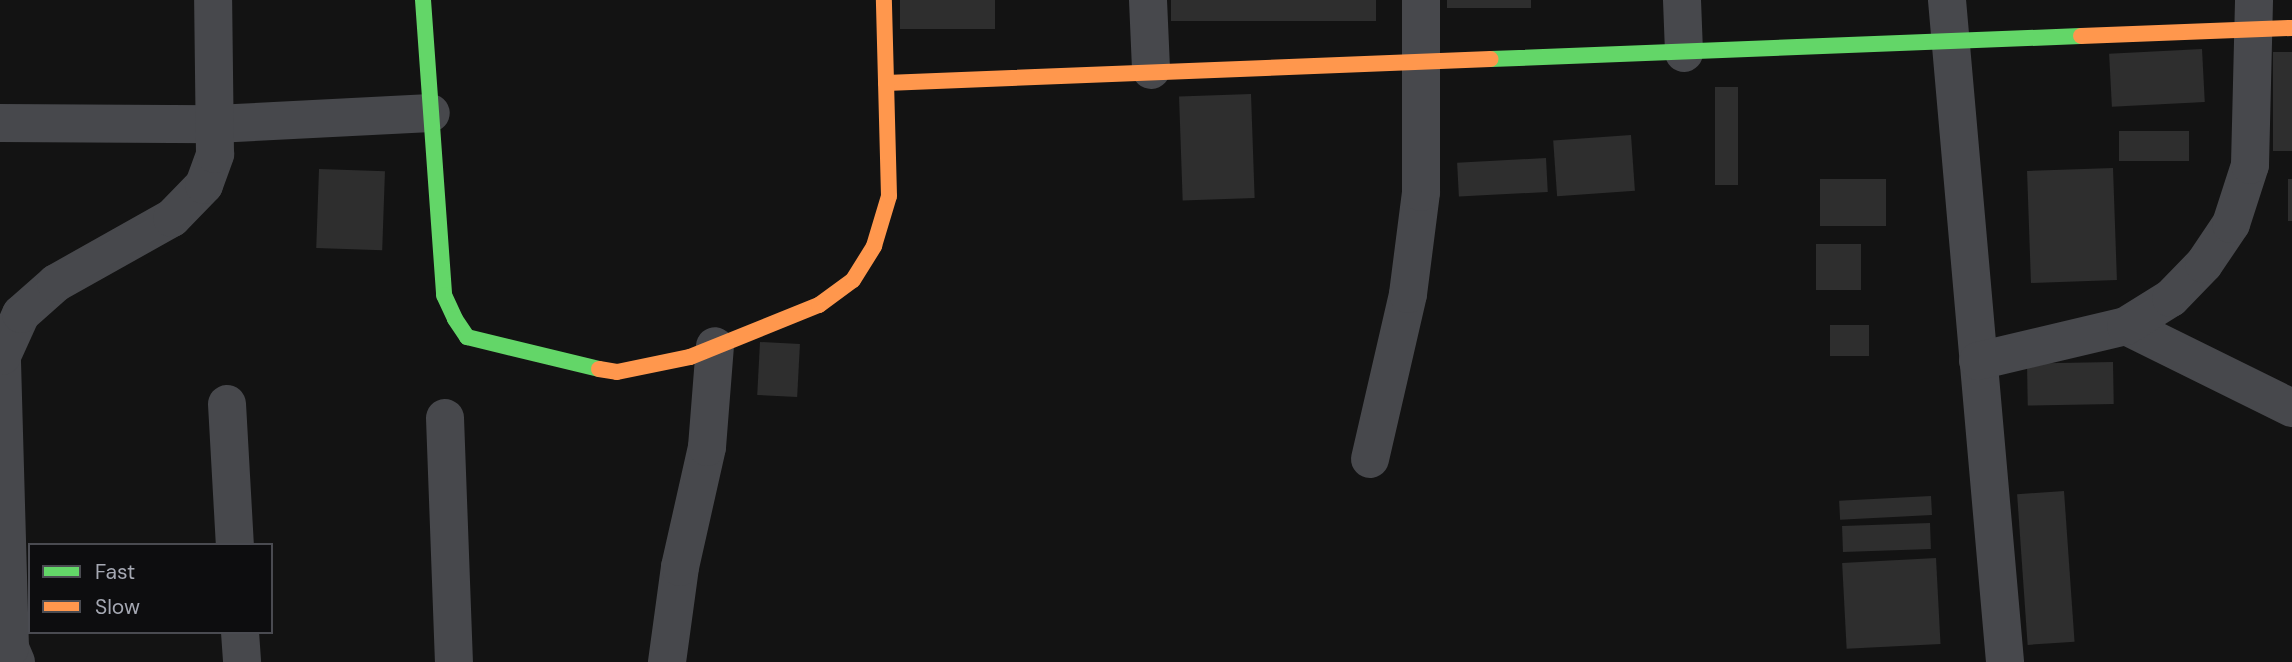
<!DOCTYPE html>
<style>
body{margin:0}
#map{position:relative;width:2292px;height:662px;overflow:hidden;background:#131313;font-family:"DM Sans",sans-serif}
div>[style]{position:absolute}
[style*='--x']{left:calc(var(--x)*1px);top:calc(var(--y)*1px);width:calc(var(--w)*1px);rotate:calc(var(--a)*1deg)}
.building>*{inset:0;background:#2e2e2e;transform-origin:0 0}
.street>*{height:38px;margin:-19px;padding:0 19px;transform-origin:19px;border-radius:19px;background:#47484c}
.fast>*{height:16px;margin:-8px;padding:0 8px;transform-origin:8px;border-radius:8px;background:#63d668}
.slow>*{height:16px;margin:-8px;padding:0 8px;transform-origin:8px;border-radius:8px;background:#ff974d}
span{translate:-50% -50%;white-space:nowrap;text-align:center;line-height:1.15;-webkit-text-stroke:6px #0d0d0f;paint-order:stroke}
.legend{position:absolute;left:28px;top:543px;width:245px;height:91px;box-sizing:border-box;background:#0d0d0f;border:2px solid #4a4b51;margin:0;padding:9px 12px;list-style:none;font-size:21px;color:#a5a8b3}
.legend li{display:flex;align-items:center;gap:14px;height:35px}
.legend b{width:35px;border:2px solid #4a4b51}
</style>
<div id="map">
<div class="building">
<div style="left:900px;top:0;width:95px;height:29px"></div>
<div style="left:1171px;top:0;width:205px;height:21px"></div>
<div style="left:1447px;top:0;width:84px;height:8px"></div>
<div style="left:2202px;top:49px;width:53px;height:93px;rotate:87deg"></div>
<div style="left:2273px;top:52px;width:19px;height:99px"></div>
<div style="left:1715px;top:87px;width:23px;height:98px"></div>
<div style="left:1251px;top:94px;width:104px;height:72px;rotate:88deg"></div>
<div style="left:2189px;top:131px;width:30px;height:70px;rotate:90deg"></div>
<div style="left:1631px;top:135px;width:56px;height:78px;rotate:86deg"></div>
<div style="left:1546px;top:158px;width:34px;height:89px;rotate:87deg"></div>
<div style="left:2113px;top:168px;width:112px;height:86px;rotate:88deg"></div>
<div style="left:319px;top:169px;width:66px;height:79px;rotate:2deg"></div>
<div style="left:1820px;top:179px;width:66px;height:47px"></div>
<div style="left:2288px;top:179px;width:4px;height:42px"></div>
<div style="left:1816px;top:244px;width:45px;height:46px"></div>
<div style="left:1830px;top:325px;width:39px;height:31px"></div>
<div style="left:760px;top:342px;width:40px;height:53px;rotate:3deg"></div>
<div style="left:2113px;top:362px;width:42px;height:86px;rotate:89deg"></div>
<div style="left:2064px;top:491px;width:151px;height:47px;rotate:86deg"></div>
<div style="left:1931px;top:496px;width:19px;height:92px;rotate:87deg"></div>
<div style="left:1930px;top:523px;width:26px;height:88px;rotate:88deg"></div>
<div style="left:1936px;top:558px;width:86px;height:94px;rotate:87deg"></div>
</div>
<div class="street">
<div style="--x:1148;--y:0;--w:70;--a:87.5"></div>
<div style="--x:1682;--y:0;--w:53;--a:87.8"></div>
<div style="--x:1947;--y:0;--w:665;--a:84.99"></div>
<div style="--x:0;--y:123;--w:215;--a:0.3"></div>
<div style="--x:215;--y:124;--w:216;--a:-2.9"></div>
<div style="--x:2126;--y:326;--w:185;--a:26.3"></div>
<div style="--x:1978;--y:361;--w:152;--a:-13.3"></div>
<div style="--x:2126;--y:326;--w:53;--a:-31.9"></div>
<div style="--x:2171;--y:298;--w:47;--a:-45.9"></div>
<div style="--x:2204;--y:264;--w:48;--a:-56"></div>
<div style="--x:2231;--y:224;--w:62;--a:-72.1"></div>
<div style="--x:2250;--y:165;--w:165;--a:-88.6"></div>
<div style="--x:227;--y:404;--w:141;--a:86.8"></div>
<div style="--x:445;--y:418;--w:244;--a:87.9"></div>
<div style="--x:1370;--y:459;--w:169;--a:-77"></div>
<div style="--x:1408;--y:294;--w:103;--a:-82.7"></div>
<div style="--x:1421;--y:192;--w:192;--a:-90"></div>
<div style="--x:240;--y:632;--w:30;--a:86"></div>
<div style="--x:16;--y:662;--w:15;--a:-113"></div>
<div style="--x:10;--y:648;--w:292;--a:-91.6"></div>
<div style="--x:2;--y:356;--w:46;--a:-65.7"></div>
<div style="--x:21;--y:314;--w:47;--a:-41.5"></div>
<div style="--x:56;--y:283;--w:133;--a:-29.3"></div>
<div style="--x:172;--y:218;--w:46;--a:-45.9"></div>
<div style="--x:204;--y:185;--w:33;--a:-70"></div>
<div style="--x:215;--y:154;--w:154;--a:-90.7"></div>
<div style="--x:667;--y:662;--w:96;--a:-82.2"></div>
<div style="--x:680;--y:567;--w:123;--a:-77.3"></div>
<div style="--x:707;--y:447;--w:101;--a:-85.5"></div>
</div>
<div class="fast">
<div style="--x:423;--y:0;--w:296;--a:85.9"></div>
<div style="--x:444;--y:295;--w:26;--a:65"></div>
<div style="--x:455;--y:319;--w:22;--a:56"></div>
<div style="--x:467;--y:337;--w:136;--a:13.6"></div>
<div style="--x:1491;--y:59;--w:590;--a:-2.23"></div>
</div>
<div class="slow">
<div style="--x:2081;--y:36;--w:211;--a:-2.2"></div>
<div style="--x:886;--y:83;--w:605;--a:-2.27"></div>
<div style="--x:599;--y:369;--w:18;--a:9"></div>
<div style="--x:617;--y:372;--w:75;--a:-11.6"></div>
<div style="--x:690;--y:357;--w:139;--a:-22"></div>
<div style="--x:819;--y:305;--w:42;--a:-36.3"></div>
<div style="--x:853;--y:280;--w:40;--a:-58"></div>
<div style="--x:874;--y:246;--w:52;--a:-73.3"></div>
<div style="--x:889;--y:196;--w:196;--a:-91.5"></div>
</div>
<ul class="legend">
<li><b style="height:9px;background:#63d668"></b>Fast</li>
<li><b style="height:9px;background:#ff974d"></b>Slow</li>
</ul>
</div>
